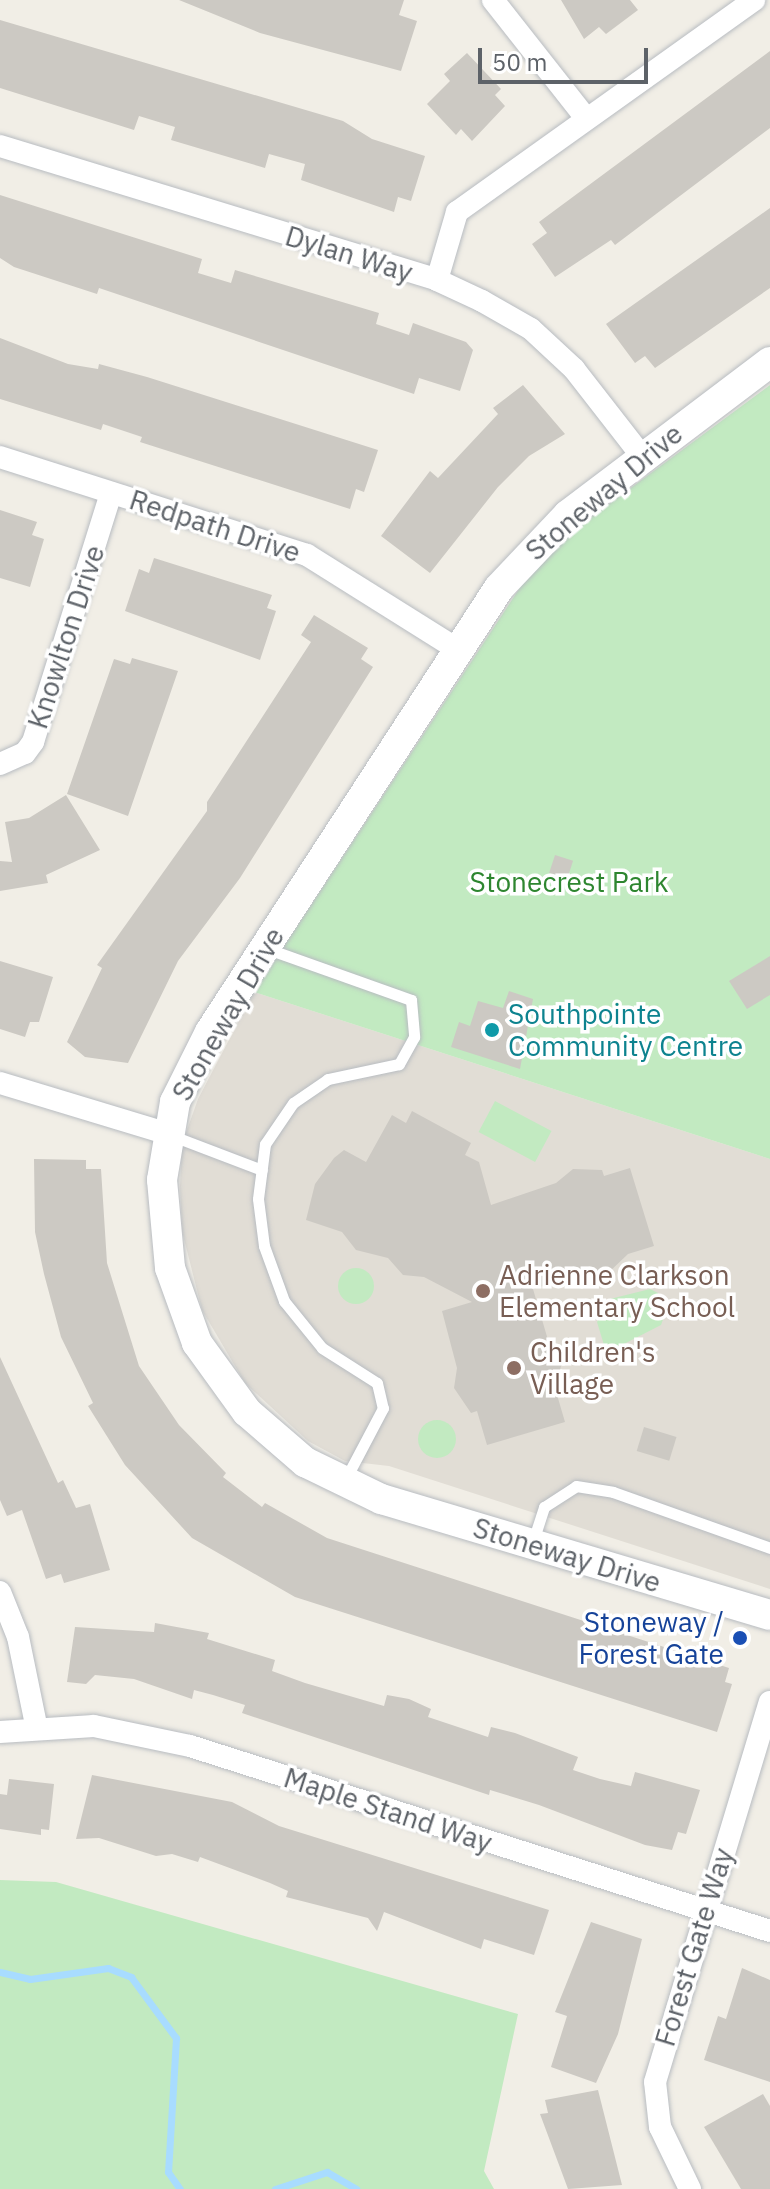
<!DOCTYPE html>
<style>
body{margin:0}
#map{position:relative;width:770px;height:2189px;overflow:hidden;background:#f1eee6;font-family:"IBM Plex Sans",sans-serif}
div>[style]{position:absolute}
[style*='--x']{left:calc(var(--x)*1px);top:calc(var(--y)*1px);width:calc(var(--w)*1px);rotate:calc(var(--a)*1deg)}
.education>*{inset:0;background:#e1ddd5}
.green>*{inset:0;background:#c2eac1;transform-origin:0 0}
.round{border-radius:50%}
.stream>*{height:7px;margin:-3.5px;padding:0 3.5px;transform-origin:3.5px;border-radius:3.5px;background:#a8dcff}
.building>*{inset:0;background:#ccc9c3;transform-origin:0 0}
.roads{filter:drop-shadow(0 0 2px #b8bcc1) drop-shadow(0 0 2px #b8bcc1)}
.lane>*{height:11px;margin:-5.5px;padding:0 5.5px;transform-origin:5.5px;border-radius:5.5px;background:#fff}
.street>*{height:22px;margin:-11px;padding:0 11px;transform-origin:11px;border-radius:11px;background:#fff}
.secondary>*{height:30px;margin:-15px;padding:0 15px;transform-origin:15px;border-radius:15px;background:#fff}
.dots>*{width:22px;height:22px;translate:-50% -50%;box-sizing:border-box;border:4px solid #fff;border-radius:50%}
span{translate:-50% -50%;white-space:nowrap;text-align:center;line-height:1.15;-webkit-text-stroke:7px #fff;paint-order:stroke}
.street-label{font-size:28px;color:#5d6268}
.park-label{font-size:28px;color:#2e8630}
.culture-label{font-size:28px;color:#0d838f}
.left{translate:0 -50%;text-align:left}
.education-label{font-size:28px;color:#785e54}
.transit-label{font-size:28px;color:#164399}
.right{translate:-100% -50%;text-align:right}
.scale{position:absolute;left:478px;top:48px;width:170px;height:36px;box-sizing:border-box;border:4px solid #5d6268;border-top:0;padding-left:10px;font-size:24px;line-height:28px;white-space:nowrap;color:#5d6268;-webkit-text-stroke:6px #fff;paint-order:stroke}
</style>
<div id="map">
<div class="education">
<div style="clip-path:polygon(254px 992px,770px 1159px,770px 1589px,389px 1466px,345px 1461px,308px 1441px,245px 1383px,202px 1310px,182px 1231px,180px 1186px,182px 1144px,198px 1099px)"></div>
</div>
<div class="green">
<div style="clip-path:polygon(770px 385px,770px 1159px,254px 992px,521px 586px,563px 538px)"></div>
<div style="left:495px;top:1101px;width:64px;height:35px;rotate:28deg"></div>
<div class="round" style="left:338px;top:1268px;width:36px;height:36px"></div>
<div style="clip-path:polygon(650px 1289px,658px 1293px,665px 1314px,661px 1325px,620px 1346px,604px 1345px,597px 1322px,610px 1299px)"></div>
<div class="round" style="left:418px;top:1420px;width:38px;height:38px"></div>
<div style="clip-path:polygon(0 1880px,56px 1882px,518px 2014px,484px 2171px,494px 2189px,0 2189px)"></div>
</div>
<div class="stream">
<div style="--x:0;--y:1972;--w:31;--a:13"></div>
<div style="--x:30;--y:1979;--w:79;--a:-8"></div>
<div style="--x:108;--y:1968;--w:25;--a:21"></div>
<div style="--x:131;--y:1977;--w:76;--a:53.6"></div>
<div style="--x:176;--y:2038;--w:134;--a:93.4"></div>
<div style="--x:168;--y:2172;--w:21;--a:55"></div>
<div style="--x:275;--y:2189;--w:55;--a:-18.1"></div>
<div style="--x:327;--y:2172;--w:34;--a:30"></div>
</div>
<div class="building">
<div style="clip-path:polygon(179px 0,404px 0,399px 15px,417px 21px,401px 71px,260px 33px)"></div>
<div style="clip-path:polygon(561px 0,630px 0,638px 10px,606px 34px,599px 27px,584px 39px)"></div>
<div style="clip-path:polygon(0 20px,343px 121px,372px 139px,425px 156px,411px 201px,398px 197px,394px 212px,301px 180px,305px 164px,269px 154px,265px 168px,171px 140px,175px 127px,139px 116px,134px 130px,0 88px)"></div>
<div style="clip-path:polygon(770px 51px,770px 128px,615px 245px,611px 240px,555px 277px,532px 244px,547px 233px,539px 222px)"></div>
<div style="clip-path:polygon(467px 53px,501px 89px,495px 95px,505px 106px,472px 141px,461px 129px,456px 135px,427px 104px,450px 81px,444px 74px)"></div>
<div style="clip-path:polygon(0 195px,202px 259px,198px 273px,231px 283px,235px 270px,379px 313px,376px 324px,409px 335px,413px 323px,466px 342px,473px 350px,460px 391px,419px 378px,414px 394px,99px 288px,97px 294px,14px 267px,0 258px)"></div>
<div style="clip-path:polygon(770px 208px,770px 288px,655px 368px,645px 356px,635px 363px,606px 324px)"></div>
<div style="clip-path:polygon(0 338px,68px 364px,98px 369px,99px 364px,147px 377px,378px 450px,364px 492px,356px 489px,350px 509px,140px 442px,142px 437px,103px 424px,101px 430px,0 399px)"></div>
<div style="clip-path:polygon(523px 385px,565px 434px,529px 456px,498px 487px,430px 573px,381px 536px,430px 471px,438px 478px,498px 414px,493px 408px)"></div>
<div style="clip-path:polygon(0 510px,37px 522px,32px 535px,44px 539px,30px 587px,0 578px)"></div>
<div style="clip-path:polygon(154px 558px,272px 595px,267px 608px,276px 611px,260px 660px,125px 611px,139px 569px,149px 573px)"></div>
<div style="clip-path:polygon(314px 615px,368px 648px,361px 659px,373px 667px,240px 878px,178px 961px,128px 1063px,85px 1057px,67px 1042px,102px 968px,97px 965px,207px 811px,207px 802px,311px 642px,301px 635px)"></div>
<div style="clip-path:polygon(132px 658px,178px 671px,128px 816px,67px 794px,114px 659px,130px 664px)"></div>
<div style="clip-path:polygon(66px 795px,100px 850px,46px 875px,48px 883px,0 891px,0 861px,12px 862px,5px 822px,29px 818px)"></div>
<div style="left:555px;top:855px;width:19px;height:19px;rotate:18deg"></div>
<div style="clip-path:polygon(770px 956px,770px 995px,747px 1009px,729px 981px)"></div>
<div style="clip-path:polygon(0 961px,53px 977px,39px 1022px,30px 1022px,25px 1037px,0 1029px)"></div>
<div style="clip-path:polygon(509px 991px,533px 999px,520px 1069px,451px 1047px,459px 1022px,470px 1026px,478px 1001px,503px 1008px)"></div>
<div style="clip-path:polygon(412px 1111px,471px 1143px,465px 1155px,479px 1162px,491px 1205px,556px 1183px,573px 1169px,602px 1170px,604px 1176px,630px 1168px,654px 1246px,628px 1254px,605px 1276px,584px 1274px,533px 1289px,548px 1340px,563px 1359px,555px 1388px,565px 1422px,487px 1445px,477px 1411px,471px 1413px,454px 1388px,457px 1368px,442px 1311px,472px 1302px,424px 1277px,403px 1275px,388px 1258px,356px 1250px,342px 1232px,306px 1220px,315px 1184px,334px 1158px,344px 1150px,366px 1162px,392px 1115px,406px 1123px)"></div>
<div style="clip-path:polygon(34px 1159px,86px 1160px,86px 1169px,101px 1169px,107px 1263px,139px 1366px,179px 1425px,226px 1473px,223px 1477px,262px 1507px,265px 1503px,327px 1538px,729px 1668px,725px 1682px,732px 1684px,717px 1732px,295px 1597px,192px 1538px,125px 1465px,88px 1406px,93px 1403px,61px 1337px,44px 1274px,35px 1232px)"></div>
<div style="clip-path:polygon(0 1357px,58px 1483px,63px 1480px,76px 1508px,90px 1504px,110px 1570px,64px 1583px,61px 1574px,46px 1579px,22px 1510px,7px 1516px,0 1500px)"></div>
<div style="left:644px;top:1427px;width:34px;height:25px;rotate:17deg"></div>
<div style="clip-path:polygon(155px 1623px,209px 1633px,207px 1639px,275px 1660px,272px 1671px,305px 1683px,384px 1706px,387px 1695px,409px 1699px,431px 1709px,428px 1717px,488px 1737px,491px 1727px,515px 1733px,578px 1757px,573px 1770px,600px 1779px,631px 1786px,635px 1772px,700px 1790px,686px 1834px,678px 1832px,672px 1850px,645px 1845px,539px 1805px,490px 1790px,489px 1795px,242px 1713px,245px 1705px,213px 1695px,194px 1690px,192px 1699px,134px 1679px,95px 1675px,86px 1684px,67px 1682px,75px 1627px,154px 1632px)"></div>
<div style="clip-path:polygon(92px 1775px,232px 1802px,279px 1826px,549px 1910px,534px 1955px,484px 1939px,481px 1949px,384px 1912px,377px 1931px,368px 1918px,286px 1897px,288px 1891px,270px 1883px,200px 1857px,198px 1862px,172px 1854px,156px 1856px,99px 1838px,76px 1839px)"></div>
<div style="clip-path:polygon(9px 1779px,54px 1784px,49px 1830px,41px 1829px,41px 1835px,0 1829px,0 1794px,7px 1795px)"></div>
<div style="clip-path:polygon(591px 1922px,642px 1939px,618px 2034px,596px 2083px,551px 2067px,567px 2016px,555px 2012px)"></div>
<div style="clip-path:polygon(742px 1968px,770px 1980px,770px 2082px,704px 2060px,718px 2016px,726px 2019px)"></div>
<div style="clip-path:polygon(598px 2090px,622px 2185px,568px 2189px,540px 2114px,548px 2113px,545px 2100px)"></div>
<div style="clip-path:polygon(763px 2094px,770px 2106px,770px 2189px,741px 2189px,704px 2127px)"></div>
</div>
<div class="roads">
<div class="lane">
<div style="--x:268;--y:949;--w:152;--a:19.6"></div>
<div style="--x:411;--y:1000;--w:37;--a:85"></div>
<div style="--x:414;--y:1037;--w:31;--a:119"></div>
<div style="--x:399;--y:1064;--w:73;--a:168.1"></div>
<div style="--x:328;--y:1079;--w:42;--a:145.6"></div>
<div style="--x:293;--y:1103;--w:50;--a:124.3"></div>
<div style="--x:265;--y:1144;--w:55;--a:97.3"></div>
<div style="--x:258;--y:1199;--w:47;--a:82.7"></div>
<div style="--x:264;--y:1246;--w:59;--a:70"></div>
<div style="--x:284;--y:1301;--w:60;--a:51"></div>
<div style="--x:322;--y:1348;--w:65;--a:32.5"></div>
<div style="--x:377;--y:1383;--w:26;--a:77"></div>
<div style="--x:383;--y:1408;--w:81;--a:117.8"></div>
<div style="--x:173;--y:1136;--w:95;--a:20.9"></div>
<div style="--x:533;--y:1541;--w:36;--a:-72"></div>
<div style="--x:544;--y:1507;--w:38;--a:-33"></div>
<div style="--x:576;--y:1486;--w:37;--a:9"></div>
<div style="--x:613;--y:1492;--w:167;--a:19.6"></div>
</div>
<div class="street">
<div style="--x:493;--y:0;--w:150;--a:51.8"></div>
<div style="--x:0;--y:146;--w:457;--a:17"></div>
<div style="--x:437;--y:280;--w:50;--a:25"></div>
<div style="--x:482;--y:301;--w:56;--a:29.7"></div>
<div style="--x:531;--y:329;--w:59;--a:42.9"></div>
<div style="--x:574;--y:369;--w:109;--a:52.1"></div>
<div style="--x:437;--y:280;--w:71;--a:-73.6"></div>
<div style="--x:457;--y:212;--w:365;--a:-35.5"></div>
<div style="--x:0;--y:457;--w:322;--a:17.7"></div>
<div style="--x:307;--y:555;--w:177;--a:32.1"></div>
<div style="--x:0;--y:764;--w:27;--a:-24"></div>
<div style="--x:25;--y:753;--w:14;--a:-54"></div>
<div style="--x:33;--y:742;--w:261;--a:-72.6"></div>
<div style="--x:0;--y:1083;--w:173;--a:16.8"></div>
<div style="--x:0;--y:1592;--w:48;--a:68.2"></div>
<div style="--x:18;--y:1637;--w:90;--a:78.4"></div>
<div style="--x:0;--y:1732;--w:94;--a:-3.7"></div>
<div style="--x:94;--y:1726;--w:98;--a:11.8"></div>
<div style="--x:190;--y:1746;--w:609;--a:17.69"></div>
<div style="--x:690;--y:2189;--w:69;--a:-115.8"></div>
<div style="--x:660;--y:2127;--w:45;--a:-96.3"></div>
<div style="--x:655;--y:2082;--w:397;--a:-73.2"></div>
</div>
<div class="secondary">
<div style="--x:770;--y:362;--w:253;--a:142.9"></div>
<div style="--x:568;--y:515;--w:100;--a:133.4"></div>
<div style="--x:499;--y:588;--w:530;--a:123.06"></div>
<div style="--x:210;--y:1032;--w:78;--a:116.6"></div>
<div style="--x:175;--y:1102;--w:79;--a:99.5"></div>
<div style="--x:162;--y:1180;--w:88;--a:84.8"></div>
<div style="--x:170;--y:1268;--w:80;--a:70.2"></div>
<div style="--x:197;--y:1343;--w:85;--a:54.1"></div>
<div style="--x:247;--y:1412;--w:77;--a:40.8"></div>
<div style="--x:305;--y:1462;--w:85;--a:26"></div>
<div style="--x:381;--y:1499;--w:406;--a:16.6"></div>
</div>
</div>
<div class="dots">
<div style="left:492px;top:1030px;background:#0f9aa8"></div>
<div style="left:483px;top:1291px;background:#8d6e63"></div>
<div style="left:514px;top:1368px;background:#8d6e63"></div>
<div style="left:740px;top:1638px;background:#1a4fb4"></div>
</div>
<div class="street-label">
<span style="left:349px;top:254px;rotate:17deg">Dylan Way</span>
<span style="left:604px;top:492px;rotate:-40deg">Stoneway Drive</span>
<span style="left:215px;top:526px;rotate:18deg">Redpath Drive</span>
<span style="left:66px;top:637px;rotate:-72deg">Knowlton Drive</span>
<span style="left:228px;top:1014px;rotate:-60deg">Stoneway Drive</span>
<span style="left:567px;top:1555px;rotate:17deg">Stoneway Drive</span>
<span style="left:388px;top:1810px;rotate:18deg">Maple Stand Way</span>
<span style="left:694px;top:1947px;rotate:-73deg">Forest Gate Way</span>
</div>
<div class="park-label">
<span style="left:569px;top:882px">Stonecrest Park</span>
</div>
<div class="culture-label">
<span class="left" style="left:508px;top:1030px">Southpointe<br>Community Centre</span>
</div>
<div class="education-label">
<span class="left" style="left:499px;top:1291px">Adrienne Clarkson<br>Elementary School</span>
<span class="left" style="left:530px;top:1368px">Children's<br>Village</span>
</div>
<div class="transit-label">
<span class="right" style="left:724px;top:1638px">Stoneway /<br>Forest Gate</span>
</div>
<div class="scale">50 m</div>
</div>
